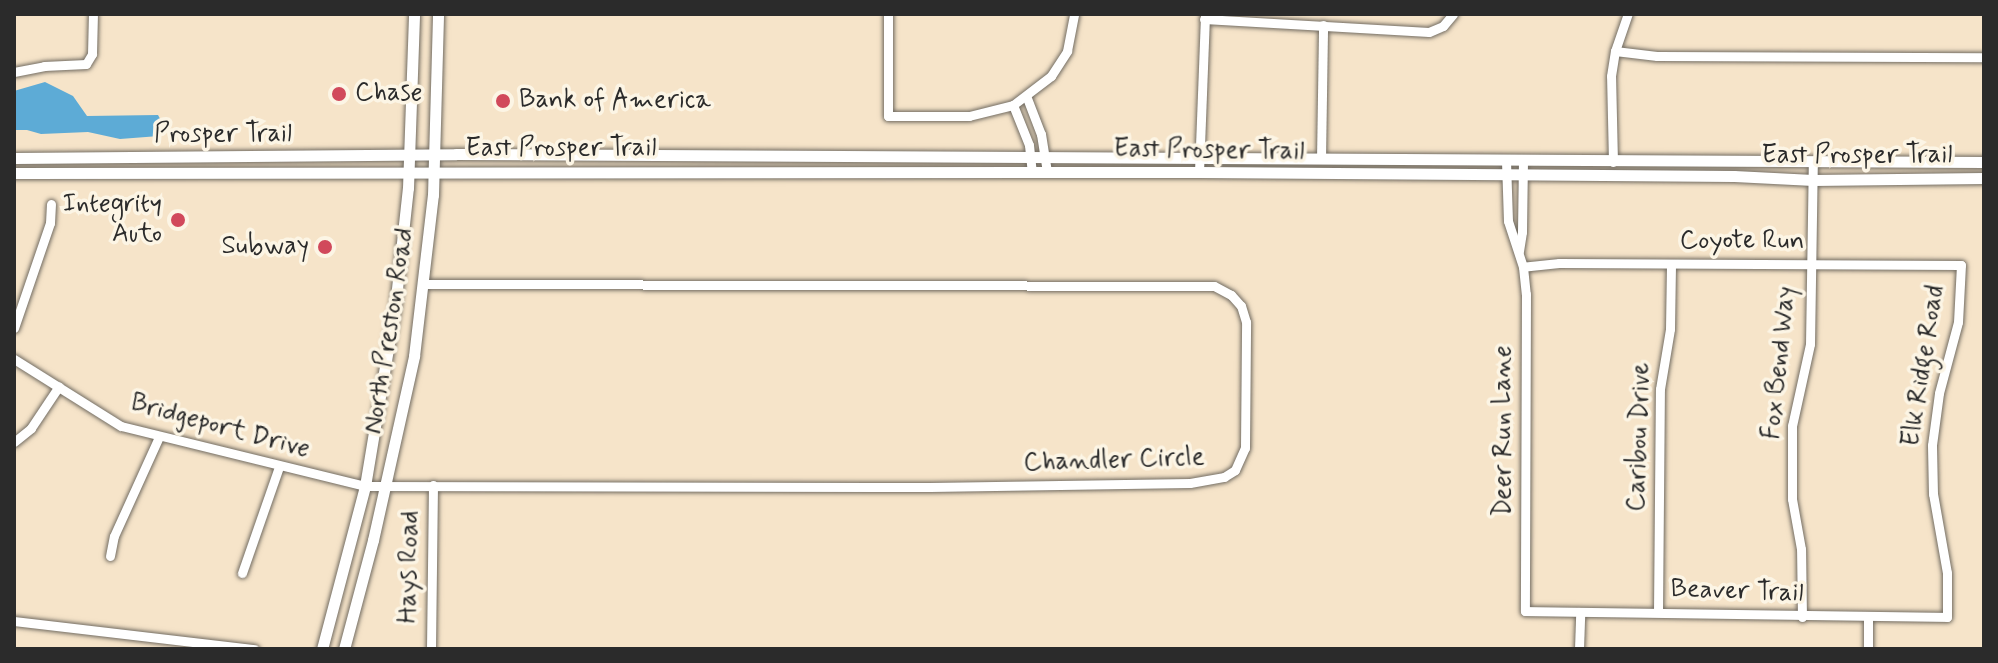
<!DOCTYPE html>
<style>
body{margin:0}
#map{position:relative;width:1998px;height:663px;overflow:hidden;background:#f6e4c9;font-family:Mynerve,sans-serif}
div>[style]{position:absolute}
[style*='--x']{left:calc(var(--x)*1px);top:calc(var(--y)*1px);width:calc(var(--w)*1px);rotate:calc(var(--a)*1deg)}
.water>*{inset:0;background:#5dabd6}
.roads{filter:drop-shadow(0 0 2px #726c62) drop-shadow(0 0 2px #726c62)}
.minor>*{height:9px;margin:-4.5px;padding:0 4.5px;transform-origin:4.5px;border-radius:4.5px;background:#fff}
.major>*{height:11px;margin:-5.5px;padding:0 5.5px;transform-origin:5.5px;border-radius:5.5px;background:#fff}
.dots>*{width:22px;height:22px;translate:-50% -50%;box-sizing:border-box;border:4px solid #fcf5e5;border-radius:50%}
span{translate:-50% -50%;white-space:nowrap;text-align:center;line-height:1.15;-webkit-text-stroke:7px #fcf5e5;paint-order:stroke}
.poi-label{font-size:26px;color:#2b2b2b}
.left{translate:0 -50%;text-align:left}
.right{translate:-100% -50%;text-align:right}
.street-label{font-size:26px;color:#2b2b2b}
.frame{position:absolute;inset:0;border:16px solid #2b2b2b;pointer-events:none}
</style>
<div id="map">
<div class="water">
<div style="clip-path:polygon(45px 82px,73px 96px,87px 116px,158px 115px,165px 128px,159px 136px,120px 139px,88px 132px,41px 134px,27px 130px,14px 130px,14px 91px)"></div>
</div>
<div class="roads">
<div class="minor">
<div style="--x:888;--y:14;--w:102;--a:90"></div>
<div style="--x:888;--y:116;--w:81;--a:0"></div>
<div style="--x:969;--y:116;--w:45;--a:-14"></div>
<div style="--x:1013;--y:105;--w:48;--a:-37.3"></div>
<div style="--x:1051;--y:76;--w:30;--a:-57"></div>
<div style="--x:1067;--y:51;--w:38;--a:-79"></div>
<div style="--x:1204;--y:19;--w:225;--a:3.3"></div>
<div style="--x:1429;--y:32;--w:15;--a:-23"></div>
<div style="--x:1443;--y:26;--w:16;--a:-50"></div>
<div style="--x:1615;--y:51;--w:42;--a:6.8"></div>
<div style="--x:1657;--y:56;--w:327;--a:0.2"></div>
<div style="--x:14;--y:72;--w:31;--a:-11"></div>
<div style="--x:44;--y:66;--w:42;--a:-2.7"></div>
<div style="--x:86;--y:64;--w:12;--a:-59"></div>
<div style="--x:92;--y:54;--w:40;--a:-88.6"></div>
<div style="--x:1027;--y:98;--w:39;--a:69"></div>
<div style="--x:1041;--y:134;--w:38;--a:81"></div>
<div style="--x:1013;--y:105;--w:43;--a:68.2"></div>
<div style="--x:1029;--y:145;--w:27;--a:84"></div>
<div style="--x:1321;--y:159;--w:134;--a:-89.1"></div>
<div style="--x:1506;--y:161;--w:60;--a:88.1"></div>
<div style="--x:1508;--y:221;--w:48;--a:71.9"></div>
<div style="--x:1523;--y:267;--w:27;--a:84"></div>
<div style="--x:1526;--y:294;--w:317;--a:90.2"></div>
<div style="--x:1525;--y:611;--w:422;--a:0.8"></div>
<div style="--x:1947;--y:617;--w:44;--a:-90"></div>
<div style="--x:1947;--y:573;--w:80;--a:-100"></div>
<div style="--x:1933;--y:494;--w:49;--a:-91.2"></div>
<div style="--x:1932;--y:445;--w:52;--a:-82.3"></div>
<div style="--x:1939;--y:393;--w:73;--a:-75"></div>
<div style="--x:1958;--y:322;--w:57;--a:-87"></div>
<div style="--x:1961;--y:265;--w:402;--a:-179.7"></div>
<div style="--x:1559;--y:263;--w:36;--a:174"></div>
<div style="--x:1613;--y:162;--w:86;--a:-91.3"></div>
<div style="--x:1611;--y:76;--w:25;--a:-81"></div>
<div style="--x:1615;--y:51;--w:39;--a:-71"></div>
<div style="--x:1199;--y:172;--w:158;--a:-87.8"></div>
<div style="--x:1519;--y:251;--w:19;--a:-81"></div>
<div style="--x:1522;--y:232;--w:71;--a:-89.2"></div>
<div style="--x:14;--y:328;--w:111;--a:-71.1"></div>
<div style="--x:50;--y:223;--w:19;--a:-87"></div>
<div style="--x:14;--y:359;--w:126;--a:32.1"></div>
<div style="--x:121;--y:426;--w:251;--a:13.8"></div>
<div style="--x:365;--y:486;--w:565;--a:0.1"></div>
<div style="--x:930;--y:487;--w:260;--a:-0.9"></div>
<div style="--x:1190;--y:483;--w:35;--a:-10"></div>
<div style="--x:1224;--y:477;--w:13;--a:-32"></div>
<div style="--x:1235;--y:470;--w:24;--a:-66"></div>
<div style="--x:1245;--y:448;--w:126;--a:-89.5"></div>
<div style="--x:1246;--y:322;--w:17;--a:-107"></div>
<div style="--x:1241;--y:306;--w:15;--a:-132"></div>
<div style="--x:1231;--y:295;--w:19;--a:-152"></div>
<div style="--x:1214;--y:286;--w:790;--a:-179.85"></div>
<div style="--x:14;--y:442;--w:22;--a:-39"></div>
<div style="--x:31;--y:428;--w:50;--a:-56.3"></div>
<div style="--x:110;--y:556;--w:20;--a:-79"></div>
<div style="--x:114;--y:536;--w:109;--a:-65.6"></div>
<div style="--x:242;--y:573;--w:112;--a:-70.8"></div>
<div style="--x:1658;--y:612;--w:223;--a:-89.5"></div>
<div style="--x:1660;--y:389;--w:61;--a:-80.5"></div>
<div style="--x:1670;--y:329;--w:65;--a:-89.1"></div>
<div style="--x:1802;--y:617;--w:68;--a:-90.8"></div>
<div style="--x:1801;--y:549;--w:51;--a:-100.2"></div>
<div style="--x:1792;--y:499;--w:73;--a:-90"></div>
<div style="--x:1792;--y:426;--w:84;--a:-77.6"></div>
<div style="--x:1810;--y:344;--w:182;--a:-89.1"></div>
<div style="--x:14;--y:621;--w:242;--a:6.7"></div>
<div style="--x:431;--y:649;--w:164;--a:-89.3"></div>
<div style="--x:1579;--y:649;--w:37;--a:-88"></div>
<div style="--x:1868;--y:649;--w:32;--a:-90"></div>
</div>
<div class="major">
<div style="--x:14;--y:158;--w:442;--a:-0.5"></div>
<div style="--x:456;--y:154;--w:1528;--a:0.3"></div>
<div style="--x:14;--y:173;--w:1185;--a:-0.05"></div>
<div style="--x:1199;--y:172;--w:535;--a:0.43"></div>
<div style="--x:1734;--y:176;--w:79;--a:2.9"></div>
<div style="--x:1813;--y:180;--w:171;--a:-0.7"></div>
<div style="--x:322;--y:649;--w:169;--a:-75.2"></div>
<div style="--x:365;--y:486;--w:181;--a:-80.5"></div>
<div style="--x:395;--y:307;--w:120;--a:-83.8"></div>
<div style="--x:408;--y:188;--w:174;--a:-88"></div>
<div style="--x:344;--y:649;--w:113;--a:-75.1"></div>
<div style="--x:373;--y:540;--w:189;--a:-77.4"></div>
<div style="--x:414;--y:356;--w:162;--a:-83.3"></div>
<div style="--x:433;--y:195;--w:181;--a:-88.4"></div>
</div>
</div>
<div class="dots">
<div style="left:339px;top:94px;background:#d1495b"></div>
<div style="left:503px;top:101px;background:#d1495b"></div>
<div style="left:178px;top:220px;background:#d1495b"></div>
<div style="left:325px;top:247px;background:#d1495b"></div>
</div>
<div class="poi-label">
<span class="left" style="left:355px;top:94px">Chase</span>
<span class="left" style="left:519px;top:101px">Bank of America</span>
<span class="right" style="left:162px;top:220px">Integrity<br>Auto</span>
<span class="right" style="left:309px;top:247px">Subway</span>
</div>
<div class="street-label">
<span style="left:223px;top:135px">Prosper Trail</span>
<span style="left:561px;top:149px">East Prosper Trail</span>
<span style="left:1209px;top:151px;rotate:1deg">East Prosper Trail</span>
<span style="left:1857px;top:156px">East Prosper Trail</span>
<span style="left:1742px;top:242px">Coyote Run</span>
<span style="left:390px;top:331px;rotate:-81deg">North Preston Road</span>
<span style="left:1780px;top:363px;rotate:-84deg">Fox Bend Way</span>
<span style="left:1924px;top:366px;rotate:-81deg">Elk Ridge Road</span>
<span style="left:220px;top:427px;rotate:15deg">Bridgeport Drive</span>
<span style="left:1504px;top:431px;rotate:-90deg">Deer Run Lane</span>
<span style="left:1640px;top:437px;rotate:-88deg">Caribou Drive</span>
<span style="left:1114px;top:461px;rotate:-2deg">Chandler Circle</span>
<span style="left:410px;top:567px;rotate:-89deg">Hays Road</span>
<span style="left:1737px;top:592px;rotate:2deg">Beaver Trail</span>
</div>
<div class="frame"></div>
</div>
